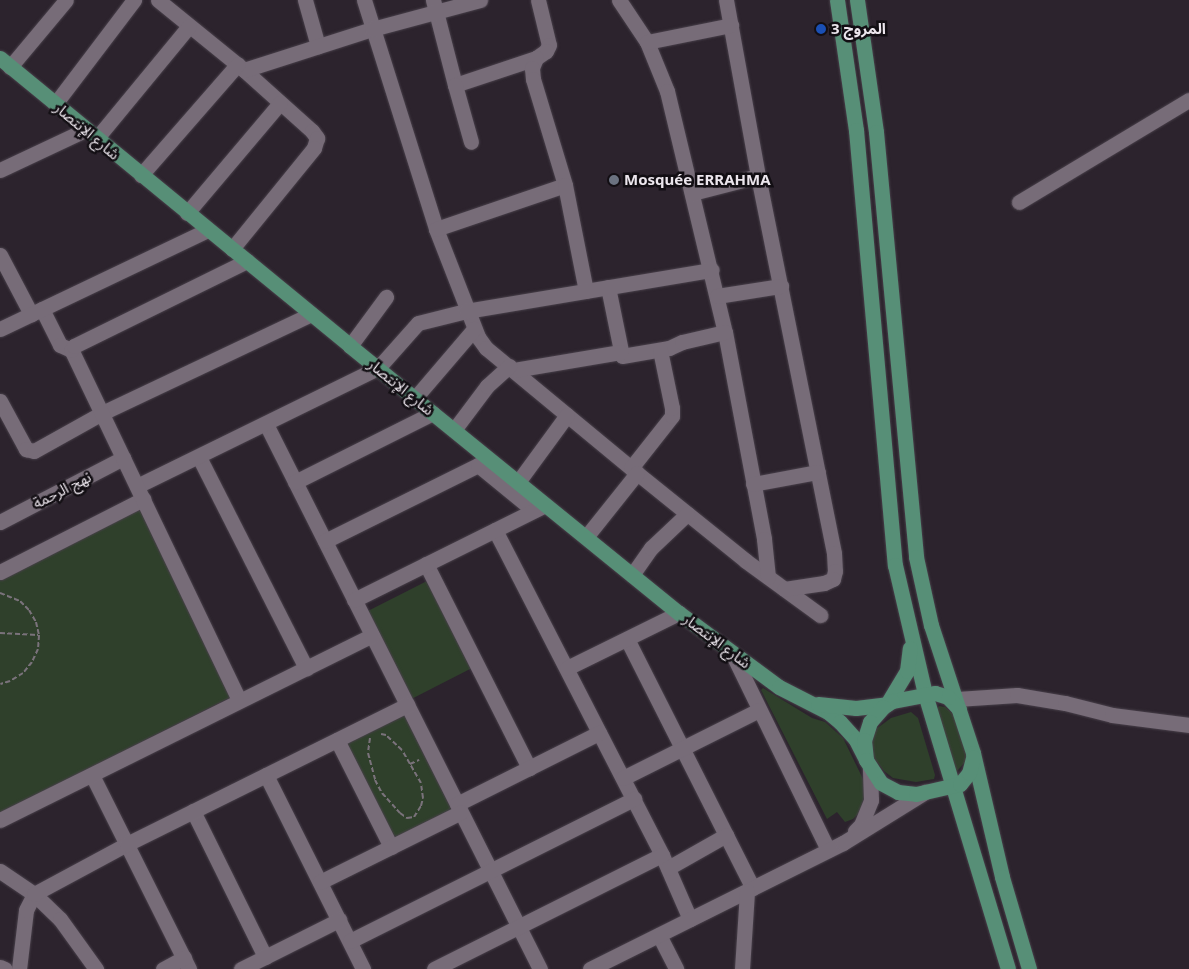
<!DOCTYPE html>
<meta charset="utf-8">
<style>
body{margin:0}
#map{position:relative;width:1189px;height:969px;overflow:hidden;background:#2c232d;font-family:"Noto Sans","Noto Sans Arabic",sans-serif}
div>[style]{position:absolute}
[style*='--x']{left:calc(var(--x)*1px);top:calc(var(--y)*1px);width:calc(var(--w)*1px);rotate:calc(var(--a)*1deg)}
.green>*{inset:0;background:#2f402b;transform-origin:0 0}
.path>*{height:2px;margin-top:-1px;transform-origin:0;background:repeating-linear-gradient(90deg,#7a727b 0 5px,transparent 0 7.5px)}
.roads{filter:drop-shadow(0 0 1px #48404a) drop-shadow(0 0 1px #48404a)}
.minor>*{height:15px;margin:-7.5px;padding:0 7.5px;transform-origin:7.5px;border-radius:7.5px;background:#776c78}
.major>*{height:15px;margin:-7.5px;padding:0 7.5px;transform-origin:7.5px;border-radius:7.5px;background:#578f77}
.dots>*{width:14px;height:14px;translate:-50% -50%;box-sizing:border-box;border:2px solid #120e13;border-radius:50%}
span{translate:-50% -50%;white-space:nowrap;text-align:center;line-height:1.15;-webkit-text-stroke:5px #120e13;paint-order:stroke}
.poi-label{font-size:15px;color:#ece6ed;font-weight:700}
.left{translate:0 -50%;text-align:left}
.street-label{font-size:15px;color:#ece6ed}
</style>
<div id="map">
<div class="green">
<div style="clip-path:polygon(141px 505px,235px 695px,0 813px,0 578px)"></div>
<div style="left:427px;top:581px;width:98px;height:68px;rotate:63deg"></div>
<div style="clip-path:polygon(763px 688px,812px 718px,825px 722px,843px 738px,864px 781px,864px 798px,859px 813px,853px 819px,845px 822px,837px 812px,827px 819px,761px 690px)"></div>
<div style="clip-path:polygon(939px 706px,945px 707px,954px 715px,966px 754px,966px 761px,957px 771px,955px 771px,937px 709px)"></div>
<div style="clip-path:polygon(911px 712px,918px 718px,935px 775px,934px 779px,916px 782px,893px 778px,884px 771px,874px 758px,872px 743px,876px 729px,891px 718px)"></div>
<div style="left:404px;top:714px;width:109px;height:67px;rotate:63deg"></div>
</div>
<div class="path">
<div style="--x:0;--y:593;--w:22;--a:22"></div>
<div style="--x:20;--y:601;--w:13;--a:45"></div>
<div style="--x:29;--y:610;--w:14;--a:60"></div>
<div style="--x:36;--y:622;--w:13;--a:77"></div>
<div style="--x:39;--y:635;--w:14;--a:94"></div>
<div style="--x:38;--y:649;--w:14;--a:115"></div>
<div style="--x:32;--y:662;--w:14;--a:129"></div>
<div style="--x:23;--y:673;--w:15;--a:148"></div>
<div style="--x:10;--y:681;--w:10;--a:163"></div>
<div style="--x:0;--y:633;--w:38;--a:3"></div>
<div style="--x:370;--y:738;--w:15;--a:98"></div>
<div style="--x:368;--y:753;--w:28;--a:75"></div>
<div style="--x:375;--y:780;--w:15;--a:62"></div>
<div style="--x:382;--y:793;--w:27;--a:48"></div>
<div style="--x:400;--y:813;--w:9;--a:36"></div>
<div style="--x:407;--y:818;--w:7;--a:-8"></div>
<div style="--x:414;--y:817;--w:13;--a:-58"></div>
<div style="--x:421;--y:806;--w:8;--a:-76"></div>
<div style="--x:423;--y:798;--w:15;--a:-98"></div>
<div style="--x:421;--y:783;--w:38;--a:-120"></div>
<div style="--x:402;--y:750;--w:22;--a:-137"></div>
<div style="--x:386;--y:735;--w:5;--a:-169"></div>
<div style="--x:410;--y:764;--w:10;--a:-24"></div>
</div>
<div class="roads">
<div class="minor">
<div style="--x:158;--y:0;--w:111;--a:39.1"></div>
<div style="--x:244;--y:70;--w:91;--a:41.9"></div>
<div style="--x:312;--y:131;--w:9;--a:54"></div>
<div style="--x:317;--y:138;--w:10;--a:107"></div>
<div style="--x:314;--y:148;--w:130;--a:129.1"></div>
<div style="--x:305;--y:0;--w:48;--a:74.2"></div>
<div style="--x:364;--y:0;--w:240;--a:72.5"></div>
<div style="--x:436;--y:229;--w:116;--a:68.7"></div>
<div style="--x:478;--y:337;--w:14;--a:54"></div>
<div style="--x:486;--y:348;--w:196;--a:39.6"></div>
<div style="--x:637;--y:473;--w:140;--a:38.9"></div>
<div style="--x:746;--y:561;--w:92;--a:36.1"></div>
<div style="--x:433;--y:0;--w:88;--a:75.5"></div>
<div style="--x:455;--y:85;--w:85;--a:-18.4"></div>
<div style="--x:538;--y:0;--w:46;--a:76.3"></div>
<div style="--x:549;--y:45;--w:7;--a:117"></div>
<div style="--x:546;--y:51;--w:12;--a:145"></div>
<div style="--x:536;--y:58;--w:11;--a:112"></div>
<div style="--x:532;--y:68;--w:11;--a:85"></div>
<div style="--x:533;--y:79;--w:111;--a:73.2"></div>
<div style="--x:619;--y:0;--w:50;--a:56.3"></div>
<div style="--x:647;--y:42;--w:53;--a:67.8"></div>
<div style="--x:667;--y:91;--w:248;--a:76.5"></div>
<div style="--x:725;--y:332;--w:211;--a:79.3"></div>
<div style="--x:764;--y:539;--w:38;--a:84"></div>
<div style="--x:726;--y:0;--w:179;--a:79.7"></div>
<div style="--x:758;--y:176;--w:385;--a:78.6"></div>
<div style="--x:834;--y:553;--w:18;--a:87"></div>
<div style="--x:835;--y:571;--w:8;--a:104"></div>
<div style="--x:833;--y:579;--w:10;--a:156"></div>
<div style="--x:824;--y:583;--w:40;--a:171.5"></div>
<div style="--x:647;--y:42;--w:86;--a:-11.4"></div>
<div style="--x:10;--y:67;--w:87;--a:-50.1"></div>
<div style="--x:244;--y:70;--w:134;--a:-17.8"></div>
<div style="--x:372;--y:29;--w:112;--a:-15"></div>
<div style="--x:455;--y:85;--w:59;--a:74.3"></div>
<div style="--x:55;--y:104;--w:131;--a:-52.8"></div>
<div style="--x:96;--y:139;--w:146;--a:-50.5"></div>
<div style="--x:0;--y:170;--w:94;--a:-25.2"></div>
<div style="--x:141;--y:175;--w:147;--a:-48.9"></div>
<div style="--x:692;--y:193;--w:68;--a:-14.4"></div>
<div style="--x:1019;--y:202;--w:198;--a:-31"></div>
<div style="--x:187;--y:213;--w:144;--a:-49.8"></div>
<div style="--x:436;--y:229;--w:136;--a:-18.8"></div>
<div style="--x:565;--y:185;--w:108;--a:78.8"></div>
<div style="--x:0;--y:255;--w:67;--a:62.3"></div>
<div style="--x:608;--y:287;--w:70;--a:78.5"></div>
<div style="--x:622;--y:356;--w:48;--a:-9.7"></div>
<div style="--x:669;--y:348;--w:14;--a:-25"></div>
<div style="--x:682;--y:342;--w:44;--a:-13.1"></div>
<div style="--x:717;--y:296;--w:65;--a:-8.9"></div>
<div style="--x:42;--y:309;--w:40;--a:63.4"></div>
<div style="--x:60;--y:345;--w:12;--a:24"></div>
<div style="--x:0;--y:329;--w:230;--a:-25.5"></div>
<div style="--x:350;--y:346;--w:61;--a:-53.7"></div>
<div style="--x:514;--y:370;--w:108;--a:-9.6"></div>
<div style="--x:415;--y:398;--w:91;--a:-49.5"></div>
<div style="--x:0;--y:401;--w:55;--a:61.6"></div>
<div style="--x:26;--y:449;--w:8;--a:14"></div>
<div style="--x:34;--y:451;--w:78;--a:-29.2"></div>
<div style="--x:102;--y:413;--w:231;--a:-25.3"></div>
<div style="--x:266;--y:424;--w:610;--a:63.31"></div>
<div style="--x:454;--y:430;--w:55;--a:-53.1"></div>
<div style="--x:487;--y:386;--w:30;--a:-42"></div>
<div style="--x:199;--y:457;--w:237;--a:63.1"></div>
<div style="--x:631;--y:468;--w:66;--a:-51.7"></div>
<div style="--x:672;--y:416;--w:8;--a:-90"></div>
<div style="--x:672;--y:408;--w:59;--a:-101.7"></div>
<div style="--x:295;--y:482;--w:154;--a:-26.6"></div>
<div style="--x:518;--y:482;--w:83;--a:-53.8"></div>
<div style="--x:753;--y:484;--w:66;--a:-10.5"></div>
<div style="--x:137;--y:486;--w:268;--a:-26.1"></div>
<div style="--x:378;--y:368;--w:60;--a:-48.4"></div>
<div style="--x:418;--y:323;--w:49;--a:-14"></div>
<div style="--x:466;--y:311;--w:249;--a:-9.5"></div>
<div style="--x:0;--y:522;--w:139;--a:-27.5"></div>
<div style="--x:495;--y:530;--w:365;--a:62.8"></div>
<div style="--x:662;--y:855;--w:70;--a:66.4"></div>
<div style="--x:586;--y:537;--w:82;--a:-51.4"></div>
<div style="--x:325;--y:541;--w:171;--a:-26.4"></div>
<div style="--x:478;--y:465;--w:71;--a:39.3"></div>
<div style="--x:426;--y:564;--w:229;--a:63.2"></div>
<div style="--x:0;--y:572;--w:161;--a:-27"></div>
<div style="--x:632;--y:575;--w:33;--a:-55"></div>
<div style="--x:651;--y:548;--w:50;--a:-43.4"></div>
<div style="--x:354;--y:600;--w:209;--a:-26.4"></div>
<div style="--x:627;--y:639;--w:279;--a:63.2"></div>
<div style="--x:733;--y:655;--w:217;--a:64"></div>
<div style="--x:567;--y:668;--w:125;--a:-26.2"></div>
<div style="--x:957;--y:699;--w:60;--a:-3.8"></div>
<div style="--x:1017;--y:695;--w:49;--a:9.5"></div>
<div style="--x:1065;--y:703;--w:49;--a:14.3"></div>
<div style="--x:1112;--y:715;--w:78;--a:7.4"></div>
<div style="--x:239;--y:700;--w:388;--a:-115.6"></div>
<div style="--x:71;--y:350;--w:5;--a:-53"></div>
<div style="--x:74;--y:346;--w:193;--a:-26.2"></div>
<div style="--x:337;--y:740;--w:120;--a:63.2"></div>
<div style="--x:92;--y:775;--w:217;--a:63.4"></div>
<div style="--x:266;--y:775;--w:217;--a:63.4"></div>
<div style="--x:623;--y:778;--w:152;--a:-26.6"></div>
<div style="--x:457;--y:804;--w:159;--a:-26.6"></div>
<div style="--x:193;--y:811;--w:163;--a:63.7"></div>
<div style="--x:0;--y:820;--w:415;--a:-26.4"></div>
<div style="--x:855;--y:831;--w:8;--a:-45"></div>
<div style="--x:861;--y:825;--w:27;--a:-68"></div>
<div style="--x:871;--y:800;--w:32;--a:-92"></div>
<div style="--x:668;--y:868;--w:67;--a:-29.6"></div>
<div style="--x:0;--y:871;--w:41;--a:34.1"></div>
<div style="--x:34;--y:894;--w:36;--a:44"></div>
<div style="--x:60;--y:919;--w:62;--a:54.2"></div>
<div style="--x:320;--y:882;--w:157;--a:-26.4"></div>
<div style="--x:659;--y:935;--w:38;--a:63"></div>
<div style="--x:350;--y:941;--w:318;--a:-26.6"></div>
<div style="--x:0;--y:967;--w:5;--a:22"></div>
<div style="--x:19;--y:969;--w:59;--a:-83.2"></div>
<div style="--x:26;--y:910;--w:18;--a:-63"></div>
<div style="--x:34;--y:894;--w:106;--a:-28.3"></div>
<div style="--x:127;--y:844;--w:313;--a:-26.4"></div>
<div style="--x:163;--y:969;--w:24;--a:-28"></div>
<div style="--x:241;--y:969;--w:110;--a:-26.6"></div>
<div style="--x:434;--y:969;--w:255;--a:-26.6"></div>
<div style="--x:590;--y:969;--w:283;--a:-26.5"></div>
<div style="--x:843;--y:843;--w:97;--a:-31.9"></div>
<div style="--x:742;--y:969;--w:78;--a:-86.3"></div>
</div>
<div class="major">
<div style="--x:837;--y:0;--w:131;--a:81.7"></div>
<div style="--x:856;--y:130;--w:437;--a:84.9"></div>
<div style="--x:895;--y:565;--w:132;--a:76.9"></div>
<div style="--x:925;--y:694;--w:287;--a:73.2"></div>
<div style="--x:857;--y:0;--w:133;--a:81.8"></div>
<div style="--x:876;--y:132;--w:427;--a:84.6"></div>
<div style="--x:916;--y:557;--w:70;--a:77.6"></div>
<div style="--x:931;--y:625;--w:135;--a:71.8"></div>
<div style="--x:973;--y:753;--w:127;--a:76.8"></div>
<div style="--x:1002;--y:877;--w:96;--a:73.6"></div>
<div style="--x:0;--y:58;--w:453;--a:39.4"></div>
<div style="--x:350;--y:346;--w:424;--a:39.1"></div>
<div style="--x:679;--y:613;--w:124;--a:36.5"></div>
<div style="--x:779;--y:687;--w:55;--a:27"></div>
<div style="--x:828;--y:712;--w:16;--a:40"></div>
<div style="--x:840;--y:722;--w:24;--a:48"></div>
<div style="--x:856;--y:740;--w:22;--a:63"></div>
<div style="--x:818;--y:704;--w:38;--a:6"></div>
<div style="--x:856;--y:708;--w:31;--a:-7"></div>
<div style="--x:887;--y:704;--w:39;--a:-59"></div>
<div style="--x:907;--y:671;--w:23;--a:-83"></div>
<div style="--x:959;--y:709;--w:16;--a:-133"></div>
<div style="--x:948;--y:697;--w:14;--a:-163"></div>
<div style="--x:935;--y:693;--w:44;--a:169.5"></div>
<div style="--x:892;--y:701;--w:11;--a:146"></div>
<div style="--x:883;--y:707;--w:20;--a:131"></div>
<div style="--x:870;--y:722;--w:19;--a:108"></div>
<div style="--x:864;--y:740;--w:20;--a:84"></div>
<div style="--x:866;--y:760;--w:27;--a:57"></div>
<div style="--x:881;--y:783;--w:19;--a:28"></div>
<div style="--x:898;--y:792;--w:18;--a:6"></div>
<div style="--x:916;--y:794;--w:45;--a:-12.8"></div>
<div style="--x:960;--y:784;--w:14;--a:-51"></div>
<div style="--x:969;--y:773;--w:16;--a:-75"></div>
</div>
</div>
<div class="dots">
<div style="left:821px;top:29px;background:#1a4fb4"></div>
<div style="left:614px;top:180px;background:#6b7280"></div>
</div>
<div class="poi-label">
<span class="left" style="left:831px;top:29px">المروج 3</span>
<span class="left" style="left:624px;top:180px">Mosquée ERRAHMA</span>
</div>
<div class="street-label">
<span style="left:87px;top:131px;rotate:40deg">شارع الإنتصار</span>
<span style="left:401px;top:387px;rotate:39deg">شارع الإنتصار</span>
<span style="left:62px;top:490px;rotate:-27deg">نهج الرحمة</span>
<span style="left:717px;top:641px;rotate:37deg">شارع الإنتصار</span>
</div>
</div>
